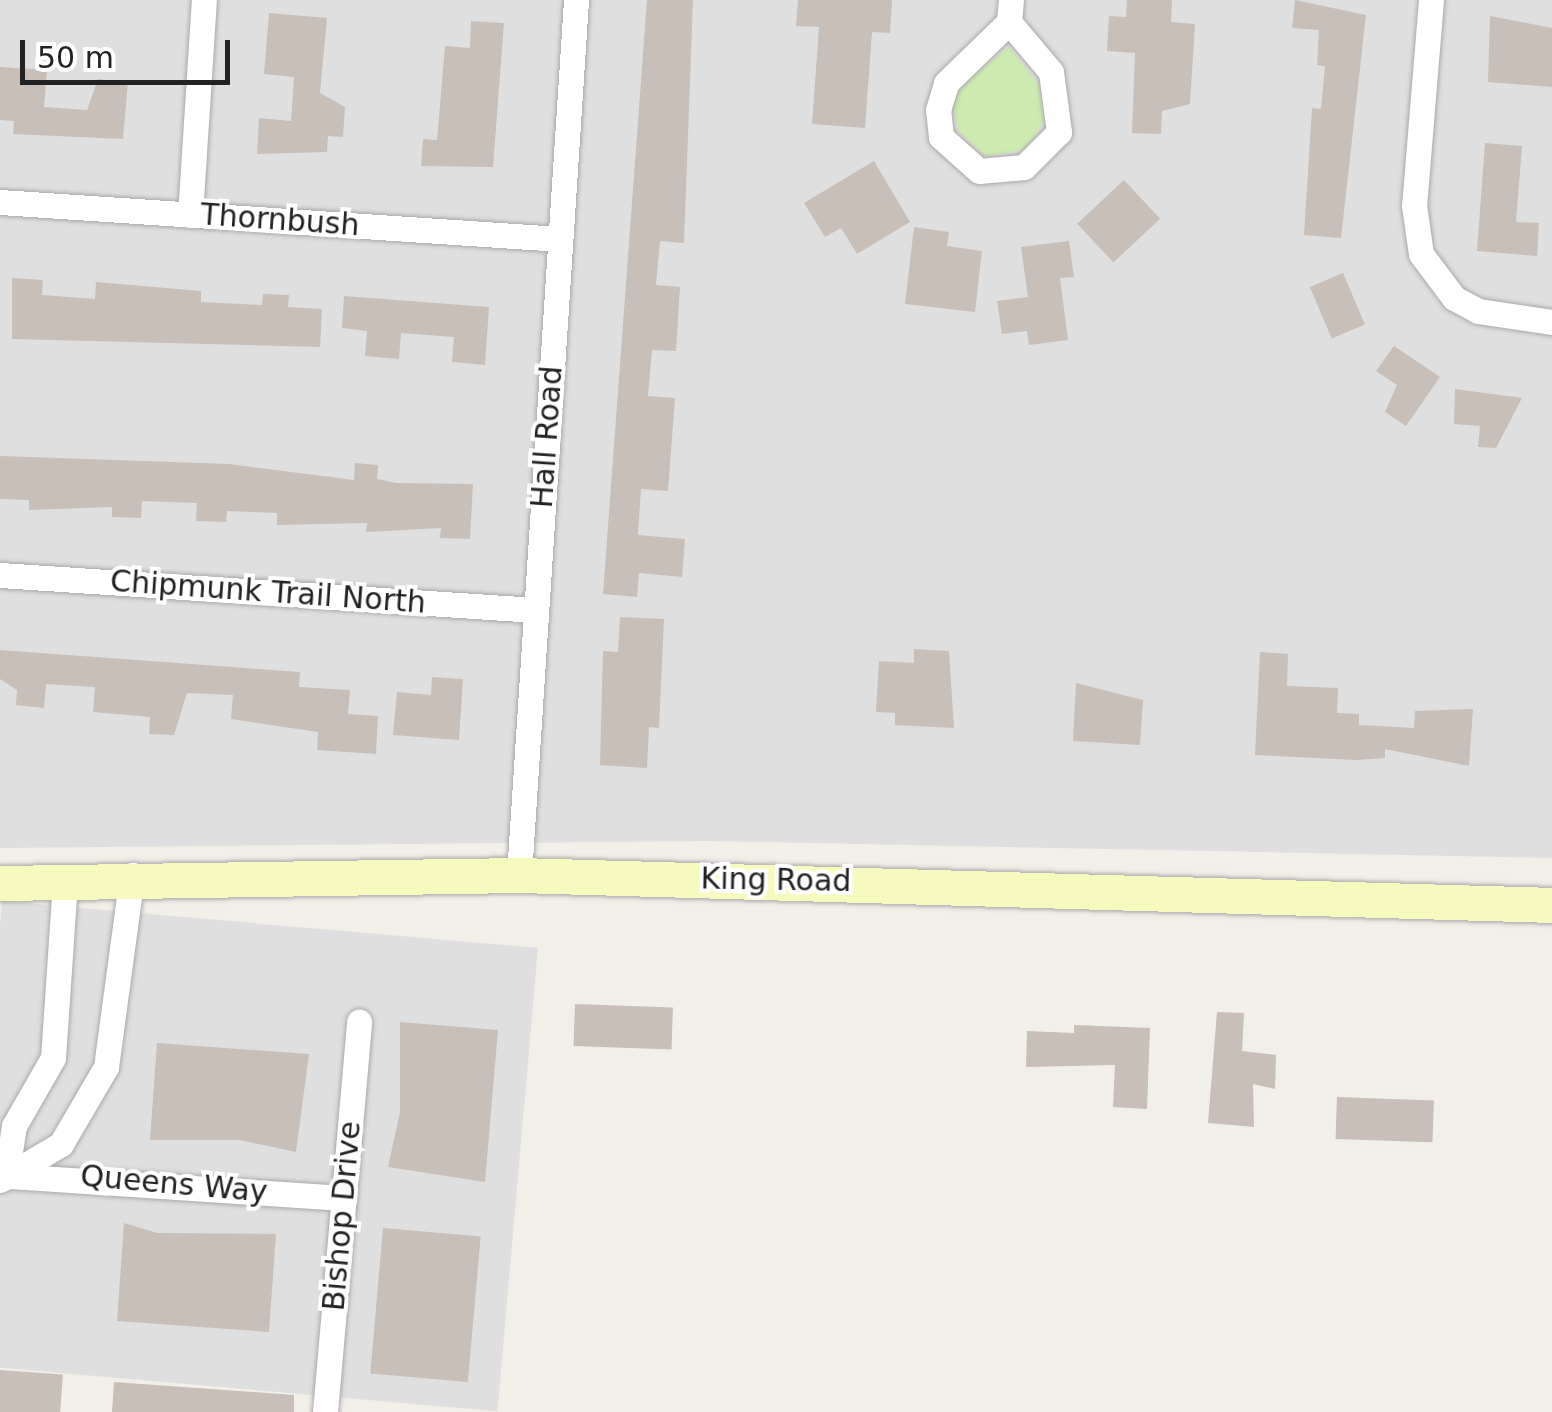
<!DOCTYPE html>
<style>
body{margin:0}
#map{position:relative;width:1552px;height:1412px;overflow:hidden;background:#f2efe9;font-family:"DejaVu Sans",sans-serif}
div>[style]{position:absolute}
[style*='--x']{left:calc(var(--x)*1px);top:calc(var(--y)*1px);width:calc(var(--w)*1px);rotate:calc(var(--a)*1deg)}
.residential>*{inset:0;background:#e0dfdf;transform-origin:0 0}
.grass>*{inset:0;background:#cdebb0}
.building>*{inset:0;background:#c7bfb8;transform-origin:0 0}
.roads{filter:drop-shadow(0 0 2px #a9a9a9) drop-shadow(0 0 2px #a9a9a9)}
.minor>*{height:25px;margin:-12.5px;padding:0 12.5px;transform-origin:12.5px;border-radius:12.5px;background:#fff}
.secondary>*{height:35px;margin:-17.5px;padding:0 17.5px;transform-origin:17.5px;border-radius:17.5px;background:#f7fabf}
span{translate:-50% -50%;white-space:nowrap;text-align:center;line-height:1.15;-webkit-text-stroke:8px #fff;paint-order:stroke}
.street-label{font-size:30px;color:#222}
.scale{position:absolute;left:20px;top:40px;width:210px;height:45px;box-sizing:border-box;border:5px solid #222;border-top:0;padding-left:12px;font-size:30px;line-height:35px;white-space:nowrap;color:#222;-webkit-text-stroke:8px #fff;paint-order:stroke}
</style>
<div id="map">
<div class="residential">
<div style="clip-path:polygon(0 0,1552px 0,1552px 858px,708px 841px,0 848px)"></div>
<div style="left:538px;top:948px;width:465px;height:538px;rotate:95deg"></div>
</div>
<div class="grass">
<div style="clip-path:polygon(1009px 47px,1039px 85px,1046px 116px,1028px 149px,985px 157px,958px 130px,953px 107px,958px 88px)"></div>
</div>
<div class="building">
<div style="clip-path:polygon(647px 0,693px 0,684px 243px,660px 241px,656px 285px,680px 287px,676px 351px,652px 350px,648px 396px,675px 398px,668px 491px,641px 489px,638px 535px,685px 539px,682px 577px,639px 573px,637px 597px,603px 594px)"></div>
<div style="clip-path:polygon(798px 0,892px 0,890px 33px,872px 32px,865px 128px,812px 124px,819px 27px,796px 26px)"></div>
<div style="clip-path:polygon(1127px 0,1172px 0,1171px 22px,1195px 24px,1190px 104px,1162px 111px,1161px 134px,1132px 133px,1135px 53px,1107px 51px,1109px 16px,1126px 17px)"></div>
<div style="clip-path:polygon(1295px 0,1366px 15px,1341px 238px,1304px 235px,1312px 108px,1321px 109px,1325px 66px,1317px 65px,1319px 30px,1292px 28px)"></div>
<div style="clip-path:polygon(269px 13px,327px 18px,320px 93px,345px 107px,343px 137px,328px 136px,327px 152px,257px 154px,259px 118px,291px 121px,294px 77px,264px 74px)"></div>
<div style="clip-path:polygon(1490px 16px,1552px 28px,1552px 87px,1488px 82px)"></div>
<div style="clip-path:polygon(471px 21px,504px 23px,493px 167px,421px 166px,423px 139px,437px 140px,445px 46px,470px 48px)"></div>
<div style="clip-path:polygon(0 67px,47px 70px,44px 107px,87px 110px,98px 79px,128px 82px,123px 139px,13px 134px,14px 121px,0 120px)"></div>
<div style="clip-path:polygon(1485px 143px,1522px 146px,1516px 222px,1539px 223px,1537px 256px,1477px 251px)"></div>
<div style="clip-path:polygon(874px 161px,910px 222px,857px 254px,841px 228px,825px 237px,804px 203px)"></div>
<div style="left:1124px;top:180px;width:53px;height:64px;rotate:47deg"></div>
<div style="clip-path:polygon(914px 227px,949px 232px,947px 246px,982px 251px,975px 312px,905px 304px)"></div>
<div style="clip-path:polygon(1069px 241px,1074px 277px,1060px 278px,1068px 340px,1029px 345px,1027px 331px,1002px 334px,997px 301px,1028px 297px,1021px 247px)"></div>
<div style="left:1343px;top:273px;width:56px;height:36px;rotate:67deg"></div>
<div style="clip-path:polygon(12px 278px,43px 280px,42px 295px,95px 299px,96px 282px,201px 291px,201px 302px,262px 305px,263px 294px,289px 295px,288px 307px,322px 309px,320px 347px,12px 339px)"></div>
<div style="clip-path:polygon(344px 296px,489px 307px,485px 365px,452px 362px,454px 337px,401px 333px,399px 359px,365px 356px,367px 331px,342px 328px)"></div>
<div style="clip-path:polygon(1394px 346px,1440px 377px,1406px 426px,1385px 412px,1397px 385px,1376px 371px)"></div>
<div style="clip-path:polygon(1455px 389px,1522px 398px,1496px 448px,1478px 447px,1480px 426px,1454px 424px)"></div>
<div style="clip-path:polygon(0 456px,229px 464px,354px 480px,355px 463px,378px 465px,377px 479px,396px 483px,473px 484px,470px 539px,440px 538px,441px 528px,366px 532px,367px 523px,277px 525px,277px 513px,227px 511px,226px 522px,196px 521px,197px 503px,142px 501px,141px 518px,112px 517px,112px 507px,29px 510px,29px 500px,0 499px)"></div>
<div style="clip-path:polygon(620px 617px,664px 619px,659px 728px,649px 727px,647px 768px,600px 765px,603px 651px,618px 652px)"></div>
<div style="clip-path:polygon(914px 649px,949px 651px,954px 728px,895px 725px,895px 713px,876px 712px,879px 661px,914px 663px)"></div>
<div style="clip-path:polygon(0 650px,300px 672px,299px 687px,350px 690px,348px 714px,378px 716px,376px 754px,317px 750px,318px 732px,231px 719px,233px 695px,187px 693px,174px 735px,149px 734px,150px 717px,93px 712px,95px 687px,46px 684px,44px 708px,16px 705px,17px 690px,0 679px)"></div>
<div style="clip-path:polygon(1260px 652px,1288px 654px,1287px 686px,1338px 688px,1337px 713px,1359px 714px,1359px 725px,1414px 728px,1415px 711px,1473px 709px,1469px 766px,1385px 749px,1385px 758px,1356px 760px,1255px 755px)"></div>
<div style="clip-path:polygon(432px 677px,463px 679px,459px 740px,393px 735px,397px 692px,431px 695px)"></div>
<div style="clip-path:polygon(1076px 683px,1143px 700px,1140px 745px,1073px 741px)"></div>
<div style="left:575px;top:1004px;width:98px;height:42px;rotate:2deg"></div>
<div style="clip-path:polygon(1217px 1012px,1244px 1013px,1242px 1051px,1276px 1055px,1275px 1089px,1253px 1084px,1254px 1127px,1208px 1123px)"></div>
<div style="clip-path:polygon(400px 1022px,498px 1030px,485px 1182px,388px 1167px,400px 1112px)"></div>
<div style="clip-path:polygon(1074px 1025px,1150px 1028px,1147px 1109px,1113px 1107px,1115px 1065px,1026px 1067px,1027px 1031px,1074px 1033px)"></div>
<div style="clip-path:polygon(157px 1043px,309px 1054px,296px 1152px,240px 1140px,150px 1140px)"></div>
<div style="left:1337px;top:1097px;width:97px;height:42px;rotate:2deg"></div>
<div style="clip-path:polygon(124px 1223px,157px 1233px,276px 1234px,269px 1332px,117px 1321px)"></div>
<div style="left:383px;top:1228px;width:98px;height:146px;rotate:5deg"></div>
<div style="left:0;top:1370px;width:63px;height:42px;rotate:4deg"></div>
<div style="clip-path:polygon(114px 1382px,294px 1395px,294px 1412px,112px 1412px)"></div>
</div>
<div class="roads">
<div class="minor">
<div style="--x:1431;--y:0;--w:206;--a:94.7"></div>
<div style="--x:1414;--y:205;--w:49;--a:81.9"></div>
<div style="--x:1421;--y:254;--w:55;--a:53.1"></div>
<div style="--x:1454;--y:298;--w:27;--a:28"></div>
<div style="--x:1478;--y:311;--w:75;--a:8.5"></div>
<div style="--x:1009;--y:22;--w:65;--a:50"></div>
<div style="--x:1051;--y:72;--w:61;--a:82.4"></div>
<div style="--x:1059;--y:132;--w:49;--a:135"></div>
<div style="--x:1024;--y:167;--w:45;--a:174.9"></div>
<div style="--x:979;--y:171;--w:51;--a:-138.2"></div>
<div style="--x:941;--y:137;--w:27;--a:-96"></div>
<div style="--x:938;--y:110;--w:28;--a:-73"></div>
<div style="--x:946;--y:83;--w:88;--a:-44.1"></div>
<div style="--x:1009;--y:22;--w:22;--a:-85"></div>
<div style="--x:0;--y:202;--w:561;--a:3.78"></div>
<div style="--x:190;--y:215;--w:215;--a:-86.3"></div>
<div style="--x:0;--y:575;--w:536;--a:3.74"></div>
<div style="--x:519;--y:875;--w:877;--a:-86.27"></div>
<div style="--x:11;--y:1176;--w:332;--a:3.8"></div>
<div style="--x:6;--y:1177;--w:52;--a:-81.1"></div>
<div style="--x:14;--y:1126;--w:78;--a:-60.2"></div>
<div style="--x:53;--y:1058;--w:177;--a:-86.1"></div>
<div style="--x:0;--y:1180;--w:71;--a:-30.5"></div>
<div style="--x:61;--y:1144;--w:89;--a:-59.7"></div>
<div style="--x:106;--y:1067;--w:194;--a:-82.3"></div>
<div style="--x:325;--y:1412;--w:392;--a:-85"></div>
</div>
<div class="secondary">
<div style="--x:0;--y:883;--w:519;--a:-0.88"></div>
<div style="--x:519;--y:875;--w:1033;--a:1.66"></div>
</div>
</div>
<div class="street-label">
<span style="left:280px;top:220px;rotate:4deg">Thornbush</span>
<span style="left:547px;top:437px;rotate:-86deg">Hall Road</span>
<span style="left:268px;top:592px;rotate:4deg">Chipmunk Trail North</span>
<span style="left:776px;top:880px;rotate:1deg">King Road</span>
<span style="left:174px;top:1184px;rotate:5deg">Queens Way</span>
<span style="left:342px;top:1216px;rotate:-85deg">Bishop Drive</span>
</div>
<div class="scale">50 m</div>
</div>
